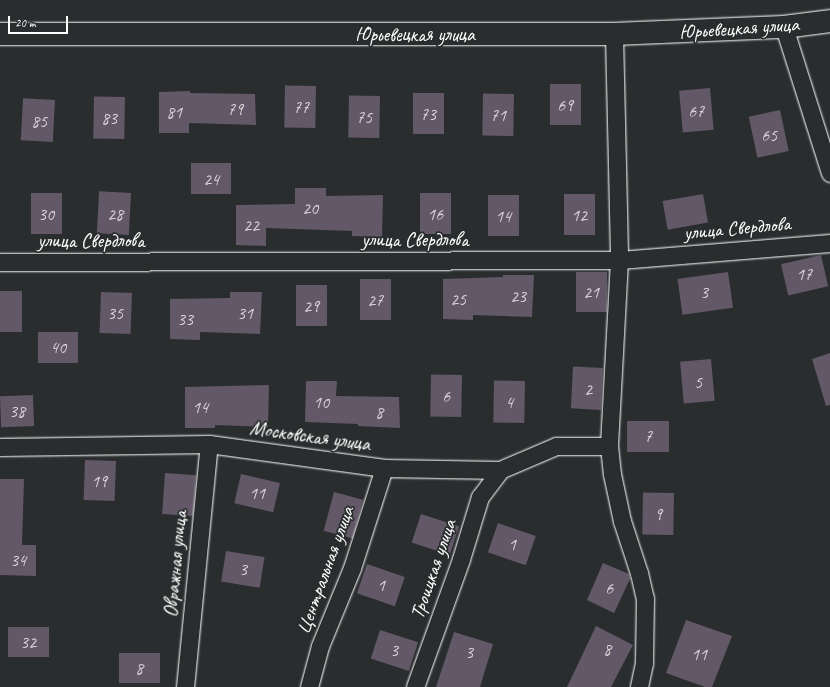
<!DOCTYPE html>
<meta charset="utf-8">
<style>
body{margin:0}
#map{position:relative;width:830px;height:687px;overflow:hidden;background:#2a2d2e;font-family:Caveat,sans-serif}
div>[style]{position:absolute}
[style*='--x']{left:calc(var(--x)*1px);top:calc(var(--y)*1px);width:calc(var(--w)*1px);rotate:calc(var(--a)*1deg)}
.building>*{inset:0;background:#625867;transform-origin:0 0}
.roads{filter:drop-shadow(0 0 1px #fff) drop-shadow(0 0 1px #fff)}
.street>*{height:17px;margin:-8.5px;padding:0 8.5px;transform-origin:8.5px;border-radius:8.5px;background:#2a2d2e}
.secondary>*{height:22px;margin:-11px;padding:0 11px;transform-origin:11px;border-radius:11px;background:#2a2d2e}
span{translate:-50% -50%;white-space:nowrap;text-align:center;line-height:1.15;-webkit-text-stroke:3.5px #2a2d2e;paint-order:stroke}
.number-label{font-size:18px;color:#d8d5d9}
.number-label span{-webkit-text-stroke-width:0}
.street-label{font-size:20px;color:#fff}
.scale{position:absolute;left:8px;top:16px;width:60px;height:18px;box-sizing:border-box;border:2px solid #fff;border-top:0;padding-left:5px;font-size:12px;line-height:14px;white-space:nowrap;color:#fff;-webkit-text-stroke:3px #2a2d2e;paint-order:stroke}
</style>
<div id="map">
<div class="building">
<div style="left:550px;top:84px;width:31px;height:41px"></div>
<div style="left:316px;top:86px;width:42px;height:31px;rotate:91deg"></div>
<div style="left:710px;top:88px;width:42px;height:31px;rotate:85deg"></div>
<div style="clip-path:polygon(190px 91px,190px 93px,255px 94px,256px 125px,189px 123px,189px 133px,159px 133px,159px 92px)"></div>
<div style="left:413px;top:93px;width:31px;height:41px"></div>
<div style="left:514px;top:94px;width:42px;height:31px;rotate:91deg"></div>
<div style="left:380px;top:96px;width:42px;height:31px;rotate:91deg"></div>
<div style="left:125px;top:97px;width:42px;height:31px;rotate:91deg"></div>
<div style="left:55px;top:100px;width:42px;height:32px;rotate:93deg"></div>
<div style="left:780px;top:110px;width:42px;height:32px;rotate:78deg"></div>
<div style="left:191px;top:163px;width:40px;height:31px"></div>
<div style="clip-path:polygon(295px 188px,326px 188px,326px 196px,383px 195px,382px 237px,352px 236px,352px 231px,266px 228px,266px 246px,236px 245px,236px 205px,295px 204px)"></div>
<div style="left:31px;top:193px;width:31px;height:41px"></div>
<div style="left:131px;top:193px;width:42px;height:32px;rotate:93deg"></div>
<div style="left:420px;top:193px;width:31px;height:41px"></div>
<div style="left:564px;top:194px;width:31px;height:41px"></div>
<div style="left:703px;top:194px;width:29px;height:41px;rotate:80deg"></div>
<div style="left:488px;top:195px;width:31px;height:41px"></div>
<div style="left:821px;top:255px;width:32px;height:41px;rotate:77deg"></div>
<div style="left:576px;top:272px;width:31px;height:40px"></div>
<div style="left:728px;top:272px;width:36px;height:51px;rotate:82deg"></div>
<div style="clip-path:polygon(503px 275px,534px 275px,532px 317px,473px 315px,473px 320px,443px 319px,443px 279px,503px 277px)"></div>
<div style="left:360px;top:279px;width:31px;height:41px"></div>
<div style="left:296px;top:285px;width:31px;height:41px"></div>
<div style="left:0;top:291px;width:22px;height:41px"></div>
<div style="left:101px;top:292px;width:31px;height:41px;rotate:2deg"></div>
<div style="clip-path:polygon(230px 292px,262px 292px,260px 334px,200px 332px,200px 340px,170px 339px,170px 299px,230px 298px)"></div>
<div style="left:38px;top:332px;width:40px;height:31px"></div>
<div style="clip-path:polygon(830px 353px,830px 405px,826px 406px,812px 359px)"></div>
<div style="left:711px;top:359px;width:42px;height:31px;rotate:85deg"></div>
<div style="left:603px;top:368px;width:42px;height:30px;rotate:93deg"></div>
<div style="left:462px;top:375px;width:42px;height:31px;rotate:91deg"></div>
<div style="clip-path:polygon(306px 381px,337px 381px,336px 396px,399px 397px,400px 428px,358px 426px,358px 424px,305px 422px)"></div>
<div style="left:525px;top:381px;width:42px;height:31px;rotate:91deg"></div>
<div style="clip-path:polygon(269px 385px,268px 427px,215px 425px,215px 428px,185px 428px,185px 387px)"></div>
<div style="left:33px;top:395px;width:31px;height:33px;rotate:88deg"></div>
<div style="left:627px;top:421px;width:42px;height:31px"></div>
<div style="left:85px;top:460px;width:31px;height:40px;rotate:2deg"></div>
<div style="left:165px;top:473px;width:31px;height:41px;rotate:4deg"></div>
<div style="left:241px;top:474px;width:40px;height:30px;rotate:13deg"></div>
<div style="clip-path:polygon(0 479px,24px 479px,22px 545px,36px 545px,36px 576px,0 575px)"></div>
<div style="left:334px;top:492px;width:30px;height:40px;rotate:15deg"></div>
<div style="left:674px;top:493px;width:42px;height:31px;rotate:91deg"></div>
<div style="left:421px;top:514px;width:40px;height:30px;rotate:18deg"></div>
<div style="left:498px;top:523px;width:40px;height:31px;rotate:19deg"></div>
<div style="left:226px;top:551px;width:39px;height:31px;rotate:9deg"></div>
<div style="clip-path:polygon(603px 563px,629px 574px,630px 579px,614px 613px,587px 600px)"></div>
<div style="left:367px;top:564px;width:40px;height:31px;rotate:19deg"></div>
<div style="clip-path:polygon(686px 620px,732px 636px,712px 687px,705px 687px,666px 673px)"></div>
<div style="clip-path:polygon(596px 626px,633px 645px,611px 687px,567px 687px)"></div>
<div style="left:8px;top:627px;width:41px;height:30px"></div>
<div style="left:380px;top:630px;width:40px;height:30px;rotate:18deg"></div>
<div style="clip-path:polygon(454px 632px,493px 644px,480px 687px,436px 687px)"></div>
<div style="left:119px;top:653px;width:41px;height:30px"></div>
</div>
<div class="roads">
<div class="street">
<div style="--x:784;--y:27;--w:153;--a:72.5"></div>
<div style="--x:614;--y:34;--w:226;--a:88.7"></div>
<div style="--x:619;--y:260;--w:186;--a:93.1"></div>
<div style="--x:609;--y:446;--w:28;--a:84"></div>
<div style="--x:612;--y:474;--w:48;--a:78"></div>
<div style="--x:622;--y:521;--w:55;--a:71.9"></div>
<div style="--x:639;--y:573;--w:26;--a:77"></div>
<div style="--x:645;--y:598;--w:65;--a:90.9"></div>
<div style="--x:644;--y:663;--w:25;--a:102"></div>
<div style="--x:0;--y:262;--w:619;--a:-0.19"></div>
<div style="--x:619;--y:260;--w:212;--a:-4.6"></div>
<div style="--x:0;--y:447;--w:209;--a:-0.8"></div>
<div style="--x:209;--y:444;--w:177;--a:7.8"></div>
<div style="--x:384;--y:468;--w:116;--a:1"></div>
<div style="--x:500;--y:470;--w:61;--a:-23.2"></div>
<div style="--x:556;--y:446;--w:53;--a:0"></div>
<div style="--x:185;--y:687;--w:244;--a:-84.4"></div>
<div style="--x:309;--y:687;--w:42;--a:-75"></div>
<div style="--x:320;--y:646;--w:84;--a:-67.7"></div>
<div style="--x:352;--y:568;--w:105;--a:-72.3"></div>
<div style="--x:415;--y:687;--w:136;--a:-70.2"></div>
<div style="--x:461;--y:559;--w:65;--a:-73"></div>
<div style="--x:480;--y:497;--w:34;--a:-53"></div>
</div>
<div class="secondary">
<div style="--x:0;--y:34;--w:614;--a:0"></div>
<div style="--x:614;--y:34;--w:170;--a:-2.4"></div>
<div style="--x:784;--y:27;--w:46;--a:-7.4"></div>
</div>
</div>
<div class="number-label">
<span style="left:565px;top:105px">69</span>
<span style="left:301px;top:107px">77</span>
<span style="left:235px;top:109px">79</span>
<span style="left:696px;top:111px">67</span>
<span style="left:174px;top:112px">81</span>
<span style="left:428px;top:114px">73</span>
<span style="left:498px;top:115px">71</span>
<span style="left:364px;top:117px">75</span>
<span style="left:109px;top:118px">83</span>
<span style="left:39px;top:121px">85</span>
<span style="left:769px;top:135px">65</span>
<span style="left:211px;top:179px">24</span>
<span style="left:310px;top:208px">20</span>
<span style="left:46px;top:214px">30</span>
<span style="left:115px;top:214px">28</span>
<span style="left:435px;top:214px">16</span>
<span style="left:579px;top:215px">12</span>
<span style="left:503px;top:216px">14</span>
<span style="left:251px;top:225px">22</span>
<span style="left:804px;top:274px">17</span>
<span style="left:591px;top:292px">21</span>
<span style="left:704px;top:292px">3</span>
<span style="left:518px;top:296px">23</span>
<span style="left:458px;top:299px">25</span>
<span style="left:375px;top:300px">27</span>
<span style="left:311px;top:306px">29</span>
<span style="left:115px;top:313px">35</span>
<span style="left:245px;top:313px">31</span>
<span style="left:185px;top:319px">33</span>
<span style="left:58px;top:347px">40</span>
<span style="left:698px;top:382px">5</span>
<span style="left:588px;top:389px">2</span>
<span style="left:446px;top:396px">6</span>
<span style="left:321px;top:402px">10</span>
<span style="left:509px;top:402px">4</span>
<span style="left:200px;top:407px">14</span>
<span style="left:17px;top:411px">38</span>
<span style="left:379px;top:412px">8</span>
<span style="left:648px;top:436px">7</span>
<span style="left:99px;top:481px">19</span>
<span style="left:257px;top:493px">11</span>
<span style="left:658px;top:514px">9</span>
<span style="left:512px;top:544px">1</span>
<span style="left:18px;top:560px">34</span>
<span style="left:243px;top:569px">3</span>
<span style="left:381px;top:585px">1</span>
<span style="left:609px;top:588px">6</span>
<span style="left:28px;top:642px">32</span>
<span style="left:607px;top:649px">8</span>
<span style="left:394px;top:650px">3</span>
<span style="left:469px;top:652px">3</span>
<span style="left:699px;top:654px">11</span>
<span style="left:139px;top:668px">8</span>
</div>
<div class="street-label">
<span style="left:739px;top:28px;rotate:-4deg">Юрьевецкая улица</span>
<span style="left:415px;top:34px">Юрьевецкая улица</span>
<span style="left:737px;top:228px;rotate:-5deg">улица Свердлова</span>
<span style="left:415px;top:239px">улица Свердлова</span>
<span style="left:91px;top:240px">улица Свердлова</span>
<span style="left:310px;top:436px;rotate:8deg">Московская улица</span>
<span style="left:175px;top:564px;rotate:-85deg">Овражная улица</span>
<span style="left:433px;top:569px;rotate:-71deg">Троицкая улица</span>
<span style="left:325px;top:570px;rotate:-70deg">Центральная улица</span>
</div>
<div class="scale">20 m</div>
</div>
